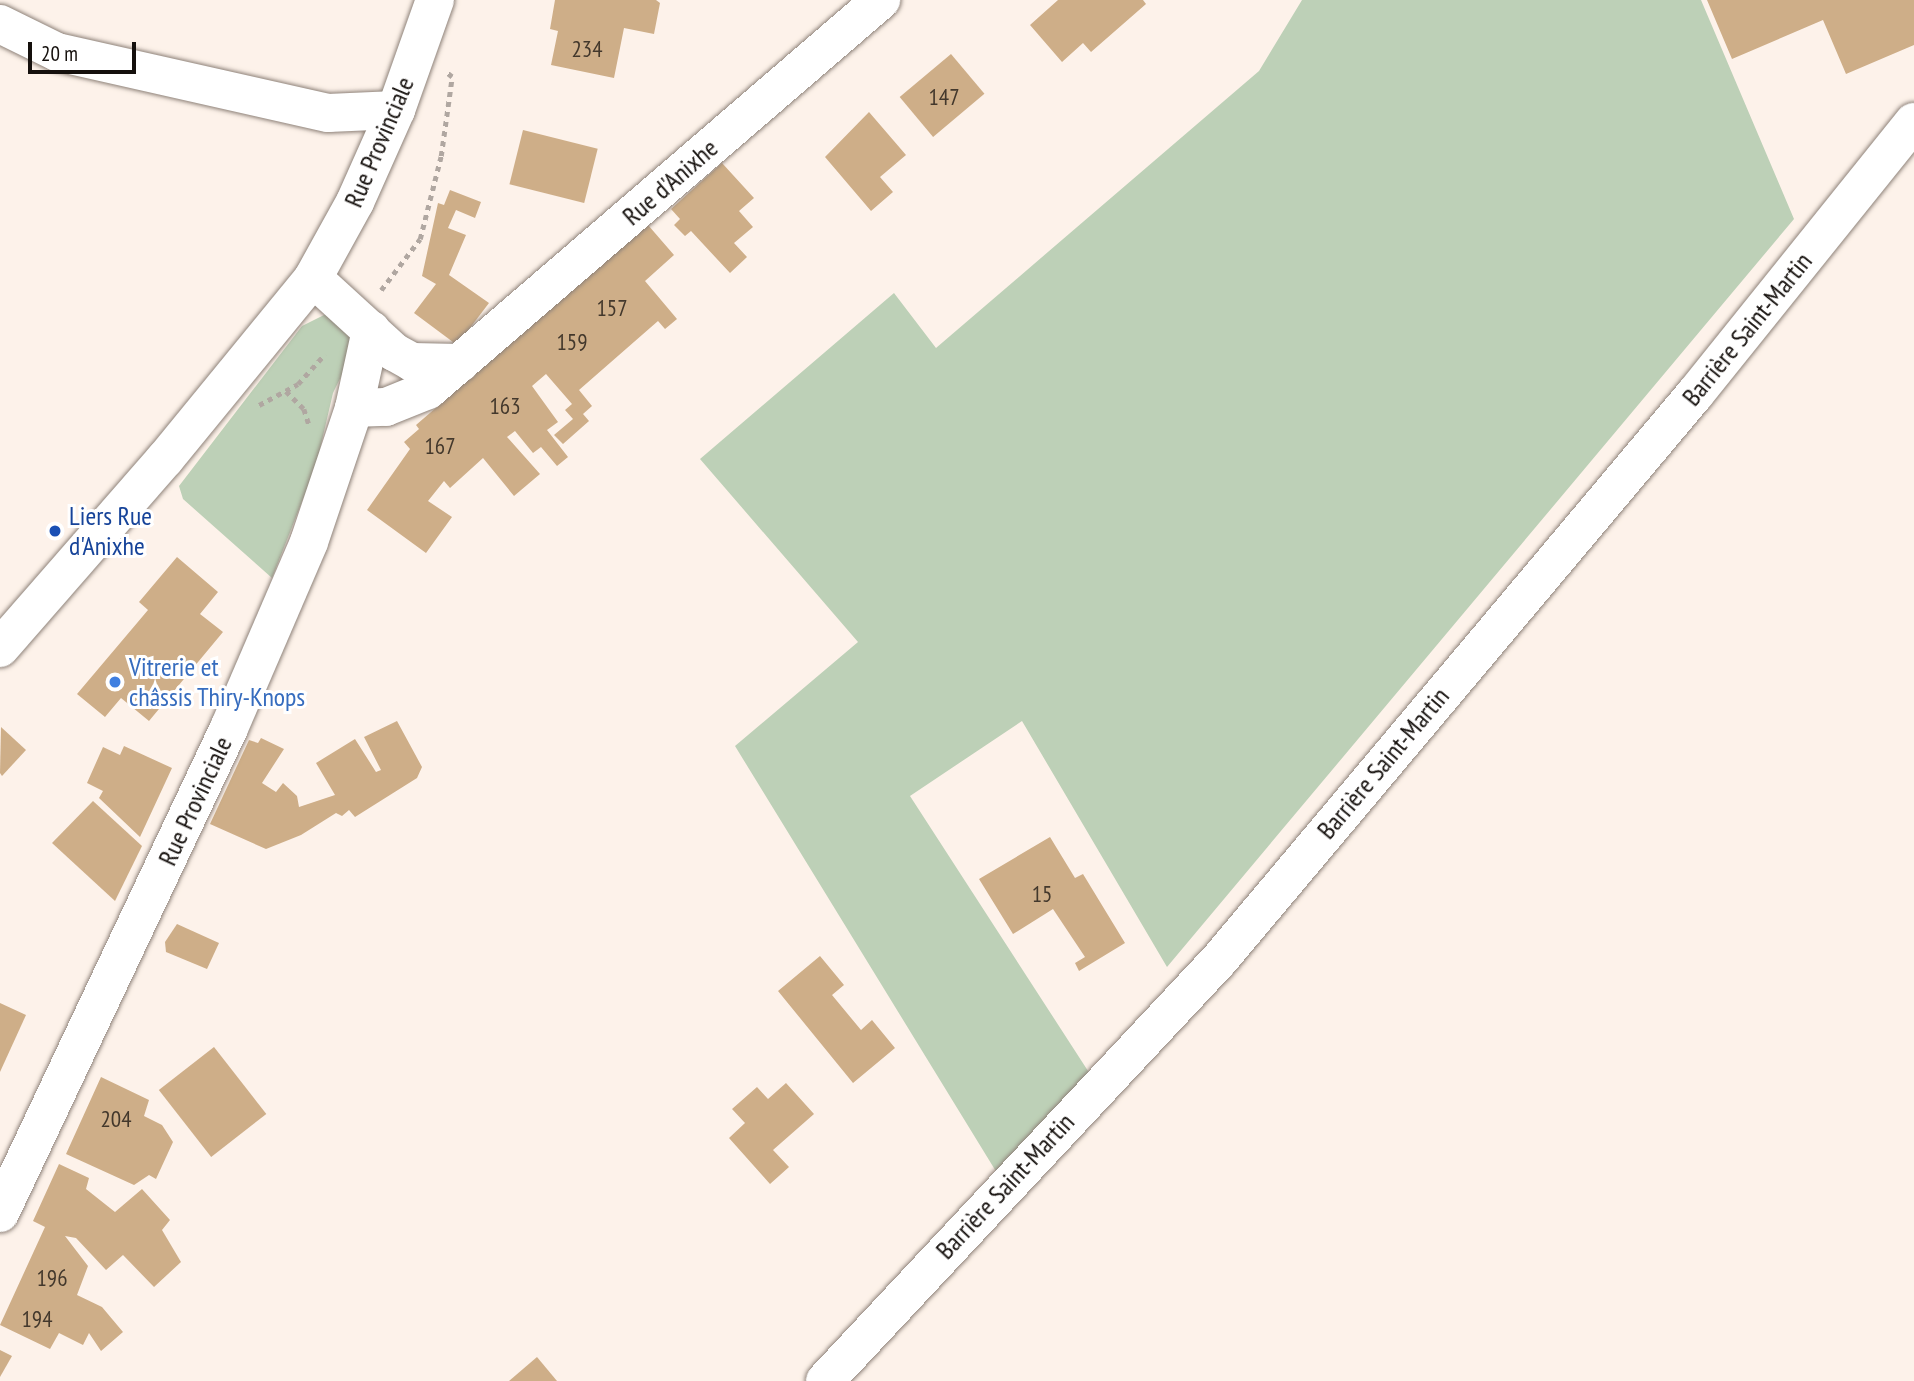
<!DOCTYPE html>
<meta charset="utf-8">
<style>
body{margin:0}
#map{position:relative;width:1914px;height:1381px;overflow:hidden;background:#fdf2ea;font-family:"PT Sans Narrow",sans-serif}
div>[style]{position:absolute}
[style*='--x']{left:calc(var(--x)*1px);top:calc(var(--y)*1px);width:calc(var(--w)*1px);rotate:calc(var(--a)*1deg)}
.green>*{inset:0;background:#bdd0b7}
.building>*{inset:0;background:#ceae88;transform-origin:0 0}
.path>*{height:4.5px;margin-top:-2.25px;transform-origin:0;background:repeating-linear-gradient(90deg,#b0a7a1 0 5px,transparent 0 10px)}
.roads{filter:drop-shadow(0 0 2px #8e8279) drop-shadow(0 0 2px #8e8279)}
.minor>*{height:38px;margin:-19px;padding:0 19px;transform-origin:19px;border-radius:19px;background:#fff}
.secondary>*{height:38px;margin:-19px;padding:0 19px;transform-origin:19px;border-radius:19px;background:#fff}
.dots>*{width:19px;height:19px;translate:-50% -50%;box-sizing:border-box;border:4px solid #fff;border-radius:50%}
span{translate:-50% -50%;white-space:nowrap;text-align:center;line-height:1.15;-webkit-text-stroke:6px #fff;paint-order:stroke}
.number-label{font-size:23px;color:#43382c}
.number-label span{-webkit-text-stroke-width:0}
.street-label{font-size:26px;color:#15100d}
.transit-label{font-size:26px;color:#164399}
.left{translate:0 -50%;text-align:left}
.shop-label{font-size:26px;color:#366cbe}
.scale{position:absolute;left:28px;top:42px;width:108px;height:32px;box-sizing:border-box;border:4px solid #15100d;border-top:0;padding-left:9px;font-size:21px;line-height:24px;white-space:nowrap;color:#15100d;-webkit-text-stroke:5px #fff;paint-order:stroke}
</style>
<div id="map">
<div class="green">
<div style="clip-path:polygon(1302px 0,1701px 0,1794px 219px,1167px 967px,1022px 721px,910px 796px,1090px 1074px,997px 1173px,735px 746px,858px 642px,700px 459px,894px 293px,936px 348px,1259px 71px)"></div>
<div style="clip-path:polygon(328px 313px,350px 326px,353px 352px,333px 393px,316px 466px,272px 578px,183px 499px,179px 486px,302px 326px)"></div>
</div>
<div class="building">
<div style="clip-path:polygon(555px 0,656px 0,660px 3px,654px 34px,624px 28px,614px 78px,551px 65px,558px 31px,550px 29px)"></div>
<div style="clip-path:polygon(1058px 0,1143px 0,1146px 4px,1091px 52px,1083px 43px,1062px 62px,1030px 25px)"></div>
<div style="clip-path:polygon(1707px 0,1914px 0,1914px 45px,1846px 74px,1823px 20px,1732px 59px)"></div>
<div style="left:951px;top:54px;width:52px;height:67px;rotate:50deg"></div>
<div style="clip-path:polygon(869px 112px,906px 155px,880px 177px,893px 192px,871px 211px,825px 157px)"></div>
<div style="left:523px;top:130px;width:77px;height:56px;rotate:14deg"></div>
<div style="clip-path:polygon(722px 163px,754px 198px,739px 211px,753px 227px,734px 243px,747px 257px,730px 273px,691px 231px,685px 236px,674px 225px,680px 219px,671px 209px)"></div>
<div style="clip-path:polygon(450px 190px,481px 202px,475px 218px,456px 210px,448px 228px,466px 235px,449px 275px,489px 303px,457px 345px,414px 313px,436px 284px,422px 276px,438px 203px,444px 205px)"></div>
<div style="clip-path:polygon(648px 225px,674px 255px,645px 281px,677px 319px,665px 329px,658px 321px,579px 390px,592px 406px,583px 414px,589px 421px,563px 444px,554px 435px,573px 419px,565px 410px,572px 404px,546px 374px,532px 386px,558px 422px,547px 430px,568px 457px,557px 466px,541px 447px,533px 453px,515px 431px,507px 437px,540px 474px,514px 496px,483px 458px,450px 488px,444px 481px,428px 501px,452px 517px,426px 553px,367px 510px,410px 449px,404px 442px,419px 429px,416px 425px)"></div>
<div style="clip-path:polygon(177px 557px,218px 592px,200px 614px,223px 632px,149px 721px,121px 698px,105px 717px,77px 694px,148px 610px,139px 602px)"></div>
<div style="clip-path:polygon(397px 721px,422px 767px,417px 778px,355px 817px,349px 810px,342px 816px,336px 813px,301px 835px,266px 849px,210px 824px,249px 740px,258px 743px,261px 738px,284px 749px,262px 783px,276px 792px,283px 783px,297px 796px,299px 807px,335px 795px,316px 763px,355px 739px,376px 772px,381px 770px,364px 737px)"></div>
<div style="clip-path:polygon(1px 727px,26px 750px,2px 776px,0 773px)"></div>
<div style="clip-path:polygon(124px 746px,172px 768px,140px 837px,99px 798px,103px 791px,87px 783px,103px 747px,120px 755px)"></div>
<div style="clip-path:polygon(93px 801px,142px 846px,115px 901px,52px 843px)"></div>
<div style="clip-path:polygon(1050px 837px,1075px 878px,1083px 874px,1125px 943px,1079px 971px,1075px 963px,1085px 957px,1053px 909px,1013px 934px,979px 879px)"></div>
<div style="clip-path:polygon(177px 924px,219px 943px,207px 969px,166px 952px,165px 942px)"></div>
<div style="clip-path:polygon(820px 956px,844px 985px,832px 995px,861px 1030px,872px 1020px,895px 1048px,853px 1083px,778px 991px)"></div>
<div style="clip-path:polygon(0 1003px,26px 1015px,0 1072px)"></div>
<div style="left:214px;top:1047px;width:85px;height:70px;rotate:52deg"></div>
<div style="clip-path:polygon(101px 1077px,149px 1100px,144px 1116px,162px 1125px,173px 1142px,156px 1179px,149px 1175px,134px 1185px,66px 1154px)"></div>
<div style="clip-path:polygon(786px 1083px,814px 1114px,773px 1150px,789px 1167px,770px 1184px,729px 1138px,745px 1123px,732px 1109px,757px 1087px,768px 1099px)"></div>
<div style="clip-path:polygon(59px 1164px,89px 1178px,86px 1189px,115px 1212px,142px 1189px,170px 1220px,162px 1230px,181px 1262px,154px 1287px,123px 1255px,106px 1270px,76px 1238px,65px 1236px,88px 1266px,77px 1295px,102px 1307px,123px 1332px,101px 1351px,89px 1333px,83px 1345px,59px 1333px,50px 1349px,0 1325px,45px 1227px,33px 1221px)"></div>
<div style="clip-path:polygon(0 1350px,12px 1356px,0 1377px)"></div>
<div style="clip-path:polygon(537px 1357px,557px 1381px,509px 1381px)"></div>
</div>
<div class="path">
<div style="--x:381;--y:290;--w:64;--a:-52.6"></div>
<div style="--x:420;--y:239;--w:86;--a:-75.8"></div>
<div style="--x:441;--y:156;--w:80;--a:-82.1"></div>
<div style="--x:452;--y:77;--w:6;--a:-141"></div>
<div style="--x:286;--y:391;--w:25;--a:45"></div>
<div style="--x:304;--y:409;--w:16;--a:72"></div>
<div style="--x:259;--y:405;--w:44;--a:-28.3"></div>
<div style="--x:298;--y:384;--w:40;--a:-48"></div>
</div>
<div class="roads">
<div class="minor">
<div style="--x:0;--y:24;--w:64;--a:26.2"></div>
<div style="--x:57;--y:52;--w:278;--a:12.7"></div>
<div style="--x:328;--y:113;--w:68;--a:-2.5"></div>
<div style="--x:313;--y:278;--w:110;--a:42.4"></div>
<div style="--x:394;--y:352;--w:21;--a:29"></div>
<div style="--x:412;--y:362;--w:48;--a:1.2"></div>
<div style="--x:354;--y:408;--w:32;--a:-2"></div>
<div style="--x:386;--y:407;--w:45;--a:-22"></div>
<div style="--x:428;--y:390;--w:598;--a:-40.73"></div>
<div style="--x:0;--y:1213;--w:536;--a:-64.72"></div>
<div style="--x:229;--y:728;--w:202;--a:-66.7"></div>
<div style="--x:309;--y:542;--w:141;--a:-71.4"></div>
<div style="--x:354;--y:408;--w:80;--a:-77.7"></div>
<div style="--x:825;--y:1381;--w:578;--a:-46.89"></div>
<div style="--x:1220;--y:959;--w:738;--a:-49.95"></div>
<div style="--x:1695;--y:394;--w:349;--a:-51.2"></div>
</div>
<div class="secondary">
<div style="--x:0;--y:648;--w:251;--a:-48.9"></div>
<div style="--x:165;--y:459;--w:234;--a:-50.7"></div>
<div style="--x:313;--y:278;--w:87;--a:-61.1"></div>
<div style="--x:355;--y:202;--w:101;--a:-66"></div>
<div style="--x:396;--y:110;--w:117;--a:-70.5"></div>
</div>
</div>
<div class="dots">
<div style="left:55px;top:531px;background:#1a4fb4"></div>
<div style="left:115px;top:682px;background:#3f7fe0"></div>
</div>
<div class="number-label">
<span style="left:587px;top:49px">234</span>
<span style="left:944px;top:97px">147</span>
<span style="left:612px;top:308px">157</span>
<span style="left:572px;top:342px">159</span>
<span style="left:505px;top:406px">163</span>
<span style="left:440px;top:446px">167</span>
<span style="left:1042px;top:894px">15</span>
<span style="left:116px;top:1119px">204</span>
<span style="left:52px;top:1278px">196</span>
<span style="left:37px;top:1319px">194</span>
</div>
<div class="street-label">
<span style="left:379px;top:142px;rotate:-67deg">Rue Provinciale</span>
<span style="left:670px;top:182px;rotate:-41deg">Rue d'Anixhe</span>
<span style="left:1747px;top:329px;rotate:-51deg">Barrière Saint-Martin</span>
<span style="left:1383px;top:763px;rotate:-50deg">Barrière Saint-Martin</span>
<span style="left:195px;top:801px;rotate:-65deg">Rue Provinciale</span>
<span style="left:1005px;top:1186px;rotate:-47deg">Barrière Saint-Martin</span>
</div>
<div class="transit-label">
<span class="left" style="left:69px;top:531px">Liers Rue<br>d'Anixhe</span>
</div>
<div class="shop-label">
<span class="left" style="left:129px;top:682px">Vitrerie et<br>châssis Thiry-Knops</span>
</div>
<div class="scale">20 m</div>
</div>
